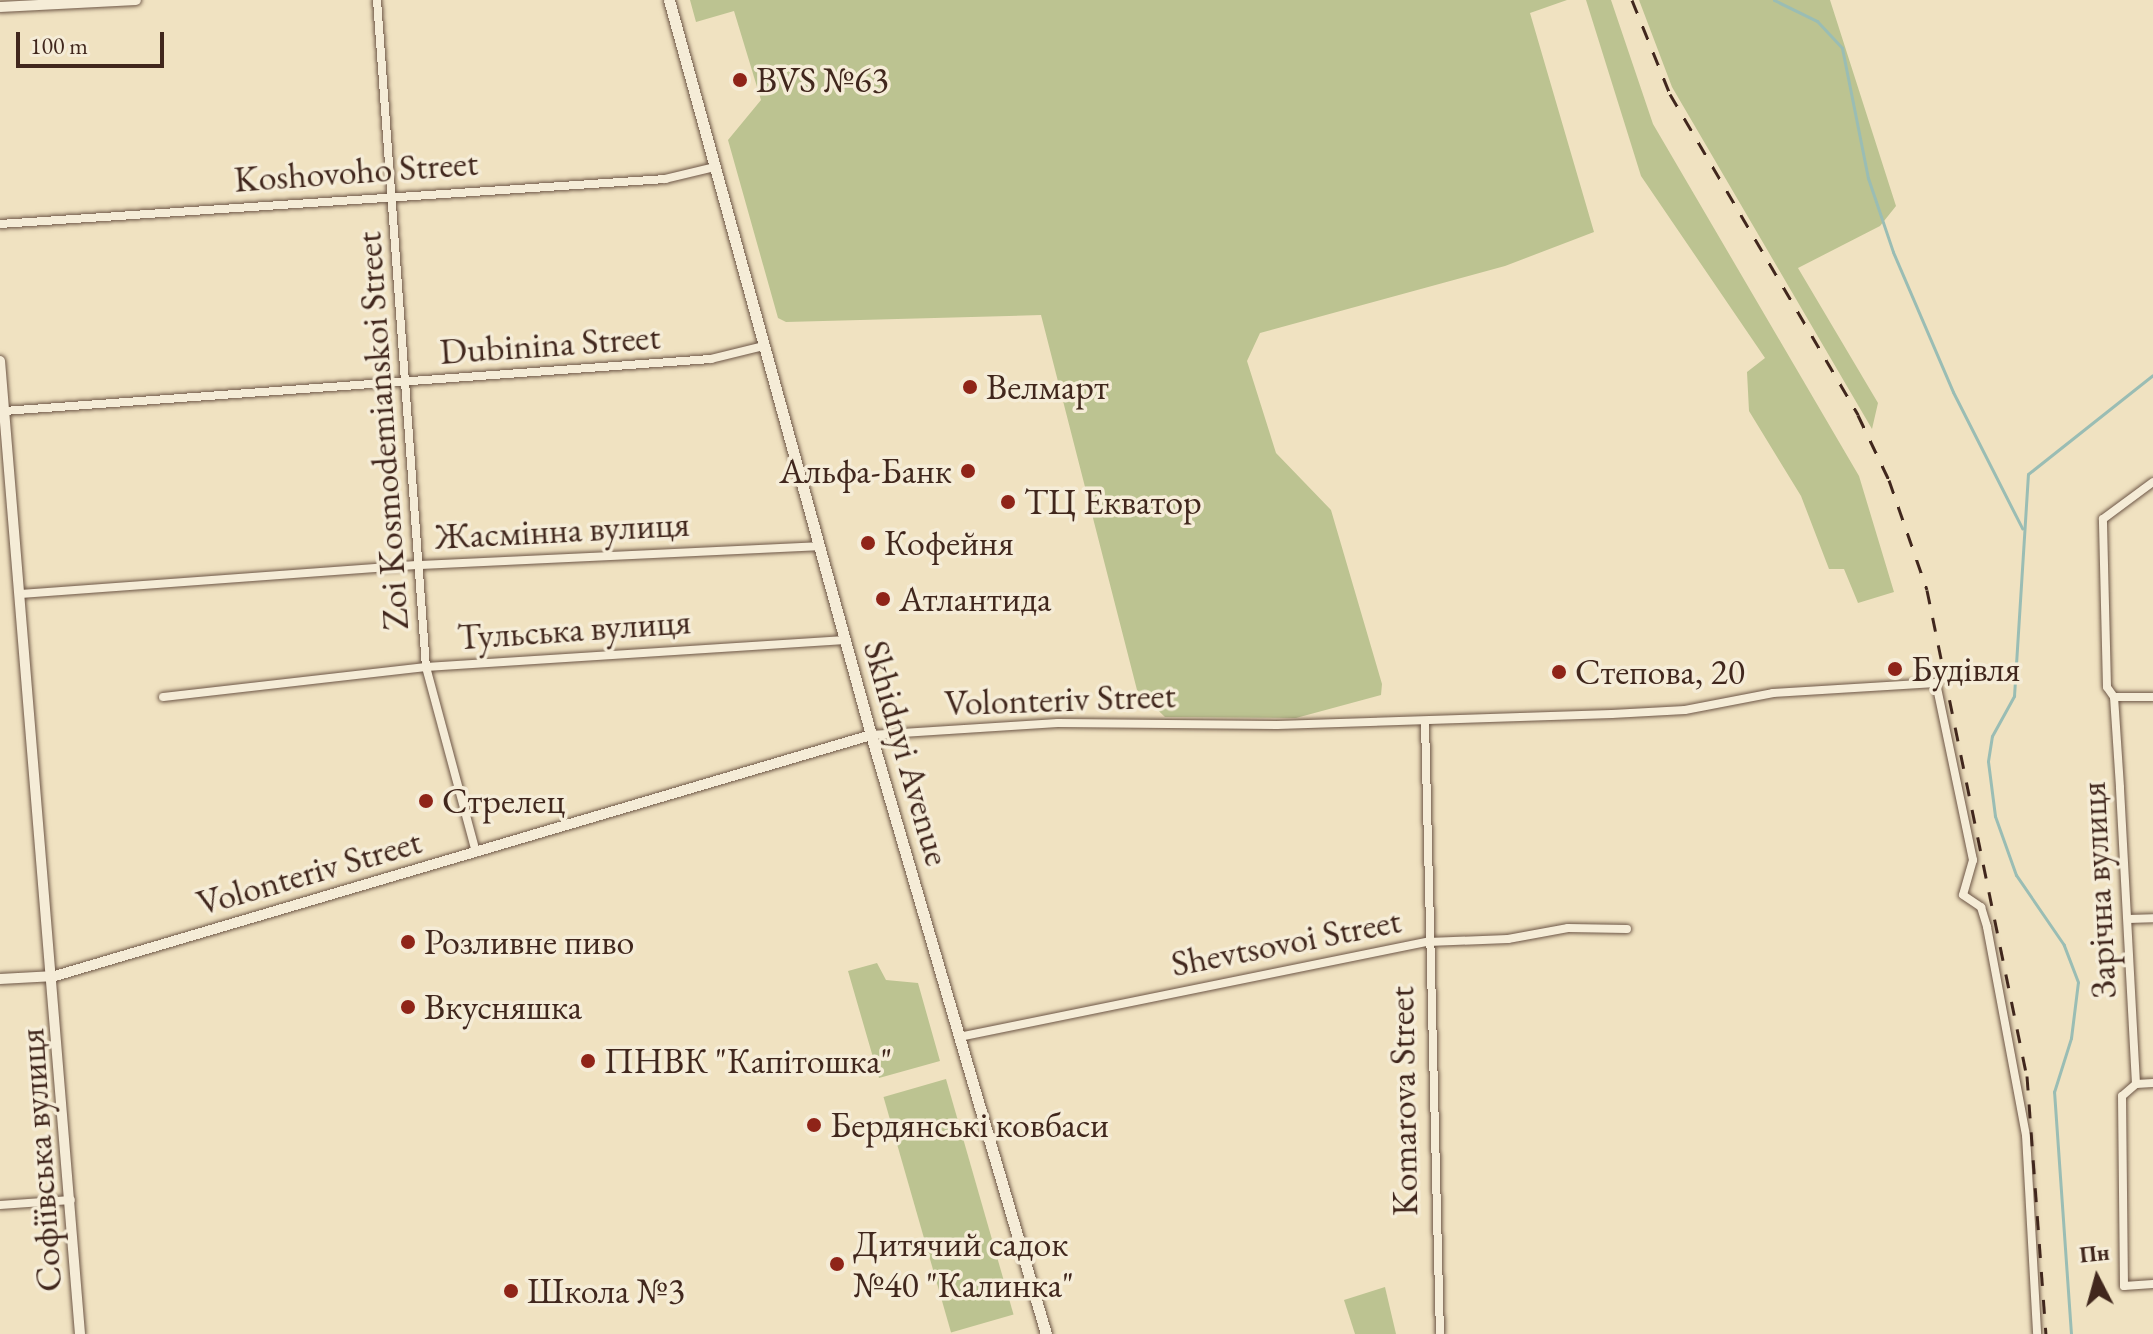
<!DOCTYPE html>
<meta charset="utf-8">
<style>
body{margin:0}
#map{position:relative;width:2153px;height:1334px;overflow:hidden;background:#f0e2c1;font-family:"EB Garamond",serif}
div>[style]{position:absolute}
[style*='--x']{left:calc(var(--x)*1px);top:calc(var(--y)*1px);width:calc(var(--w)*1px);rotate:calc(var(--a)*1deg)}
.green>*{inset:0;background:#bcc391;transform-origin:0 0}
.stream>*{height:3px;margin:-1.5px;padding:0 1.5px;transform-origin:1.5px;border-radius:1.5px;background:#9abdb4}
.roads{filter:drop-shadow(0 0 2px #6d5646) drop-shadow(0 0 2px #6d5646)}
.minor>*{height:8px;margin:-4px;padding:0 4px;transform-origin:4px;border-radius:4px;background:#f5ecd7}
.tertiary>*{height:10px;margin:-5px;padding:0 5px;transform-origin:5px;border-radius:5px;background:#f5ecd7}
.secondary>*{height:11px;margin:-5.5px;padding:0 5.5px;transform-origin:5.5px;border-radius:5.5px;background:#f5ecd7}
.rail>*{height:3px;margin-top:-1.5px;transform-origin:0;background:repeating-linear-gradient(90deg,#41271d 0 14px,transparent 0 28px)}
.dots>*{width:22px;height:22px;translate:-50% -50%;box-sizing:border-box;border:4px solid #f5ecd7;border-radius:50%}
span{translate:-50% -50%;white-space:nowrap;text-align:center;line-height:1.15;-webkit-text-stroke:7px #f5ecd7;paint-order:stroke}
.poi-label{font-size:36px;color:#41271d}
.left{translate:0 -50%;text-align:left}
.right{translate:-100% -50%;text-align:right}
.street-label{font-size:36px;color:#41271d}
.north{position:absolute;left:2057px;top:1238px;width:80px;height:80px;-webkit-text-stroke:6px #f5ecd7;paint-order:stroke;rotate:354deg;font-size:22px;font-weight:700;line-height:32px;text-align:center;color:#41271d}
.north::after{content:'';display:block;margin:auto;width:28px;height:36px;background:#41271d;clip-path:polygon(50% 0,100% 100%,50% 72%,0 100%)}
.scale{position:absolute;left:16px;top:32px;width:148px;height:36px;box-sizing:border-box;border:4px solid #41271d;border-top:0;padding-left:10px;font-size:24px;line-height:28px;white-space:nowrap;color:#41271d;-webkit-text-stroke:6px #f5ecd7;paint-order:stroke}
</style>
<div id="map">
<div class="green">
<div style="clip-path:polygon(690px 0,1567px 0,1530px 13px,1594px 232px,1505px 266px,1260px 333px,1247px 361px,1276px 453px,1331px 510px,1382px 684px,1381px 695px,1296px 718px,1165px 717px,1137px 690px,1041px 315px,786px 322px,778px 318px,728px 140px,761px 100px,734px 11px,696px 22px)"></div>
<div style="clip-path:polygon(1586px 0,1611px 0,1653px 124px,1859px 476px,1894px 592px,1858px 603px,1844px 569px,1829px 569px,1801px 496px,1749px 411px,1747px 372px,1765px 358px,1641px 176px)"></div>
<div style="clip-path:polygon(1639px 0,1830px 0,1896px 206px,1880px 226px,1798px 268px,1878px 403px,1872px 429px,1672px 87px)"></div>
<div style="clip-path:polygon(877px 963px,886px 980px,918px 983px,940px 1061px,879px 1078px,848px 971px)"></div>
<div style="left:946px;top:1079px;width:245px;height:65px;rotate:74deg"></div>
<div style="clip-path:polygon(1385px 1287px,1396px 1334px,1355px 1334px,1344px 1300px)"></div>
</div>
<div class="stream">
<div style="--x:1774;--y:0;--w:48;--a:26"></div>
<div style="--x:1817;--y:21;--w:37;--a:47"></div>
<div style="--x:1842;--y:48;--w:133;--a:78.7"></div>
<div style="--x:1868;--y:178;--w:78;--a:71.3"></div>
<div style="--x:1893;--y:252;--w:152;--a:66.8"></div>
<div style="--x:1953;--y:392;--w:153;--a:63.1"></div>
<div style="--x:2071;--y:1334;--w:243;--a:-94"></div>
<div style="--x:2054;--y:1092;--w:57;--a:-72.5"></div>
<div style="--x:2071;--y:1038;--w:56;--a:-82.9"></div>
<div style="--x:2078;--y:982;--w:40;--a:-111"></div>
<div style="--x:2064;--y:945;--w:85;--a:-124.4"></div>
<div style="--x:2016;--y:875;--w:63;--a:-109.6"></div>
<div style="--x:1995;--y:816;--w:55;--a:-97.3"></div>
<div style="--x:1988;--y:761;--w:25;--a:-81"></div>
<div style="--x:1992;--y:736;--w:46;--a:-61.2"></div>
<div style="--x:2014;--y:696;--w:222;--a:-86.4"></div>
<div style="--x:2028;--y:474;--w:159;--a:-38.4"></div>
</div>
<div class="roads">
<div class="minor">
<div style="--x:377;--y:0;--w:669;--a:85.8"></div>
<div style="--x:426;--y:667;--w:192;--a:74.9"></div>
<div style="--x:0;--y:224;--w:667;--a:-3.87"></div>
<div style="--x:665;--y:179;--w:51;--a:-13.5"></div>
<div style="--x:4;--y:411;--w:709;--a:-4.21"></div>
<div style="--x:711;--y:359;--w:55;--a:-13.8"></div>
<div style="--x:21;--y:594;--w:399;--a:-4.2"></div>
<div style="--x:419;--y:565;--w:400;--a:-2.7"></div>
<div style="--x:163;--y:697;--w:265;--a:-6.5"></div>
<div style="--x:426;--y:667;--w:420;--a:-3.7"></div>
<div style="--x:2114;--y:697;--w:39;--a:0"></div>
<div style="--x:1425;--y:722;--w:612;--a:88.6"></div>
<div style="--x:871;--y:735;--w:187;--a:-3.7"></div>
<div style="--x:1058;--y:723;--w:219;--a:0.5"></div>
<div style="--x:1277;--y:725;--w:335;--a:-1.9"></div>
<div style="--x:1612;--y:714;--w:73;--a:-3.1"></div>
<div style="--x:1685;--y:710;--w:90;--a:-10.9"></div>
<div style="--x:1773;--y:693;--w:163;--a:-3.5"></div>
<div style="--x:1936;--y:683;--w:181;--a:78.2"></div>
<div style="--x:1973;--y:860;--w:36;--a:106"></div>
<div style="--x:1963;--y:895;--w:22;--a:34"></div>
<div style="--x:1981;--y:907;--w:21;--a:73"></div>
<div style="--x:1987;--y:927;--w:212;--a:79.4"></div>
<div style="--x:2026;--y:1135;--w:199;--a:86.8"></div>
<div style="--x:2128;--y:919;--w:25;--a:-2"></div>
<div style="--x:959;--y:1037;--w:479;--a:-11.5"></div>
<div style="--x:1428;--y:942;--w:80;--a:-2.1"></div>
<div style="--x:1508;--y:939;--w:61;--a:-10.4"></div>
<div style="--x:1568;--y:928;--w:59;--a:1"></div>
<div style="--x:2136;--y:1084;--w:297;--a:-93.1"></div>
<div style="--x:2120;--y:787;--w:90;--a:-93.8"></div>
<div style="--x:2114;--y:697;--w:12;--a:-125"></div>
<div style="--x:2107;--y:687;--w:168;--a:-91.4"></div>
<div style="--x:2103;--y:519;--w:62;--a:-36.5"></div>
<div style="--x:2136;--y:1084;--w:18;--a:139"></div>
<div style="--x:2122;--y:1096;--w:190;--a:89.4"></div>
<div style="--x:2124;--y:1286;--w:29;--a:-4"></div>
<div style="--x:2136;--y:1084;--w:17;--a:-3"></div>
<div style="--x:0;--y:1205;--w:71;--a:-4"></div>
</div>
<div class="tertiary">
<div style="--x:0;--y:7;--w:136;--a:-2.9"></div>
<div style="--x:0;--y:361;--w:976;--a:85.3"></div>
<div style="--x:0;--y:979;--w:55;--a:-3.1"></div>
<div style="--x:55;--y:976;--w:851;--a:-16.45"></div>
</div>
<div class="secondary">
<div style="--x:669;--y:0;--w:762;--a:74.63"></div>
<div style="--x:871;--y:735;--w:624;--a:73.71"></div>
</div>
</div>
<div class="rail">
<div style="--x:1632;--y:0;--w:101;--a:68"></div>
<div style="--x:1670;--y:94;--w:372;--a:59.6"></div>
<div style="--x:1858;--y:415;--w:72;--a:64.5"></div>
<div style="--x:1889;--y:480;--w:116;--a:70.9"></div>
<div style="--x:1927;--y:590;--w:496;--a:78.4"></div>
<div style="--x:2027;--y:1076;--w:259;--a:85.8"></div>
</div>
<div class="dots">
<div style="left:740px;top:80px;background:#8f2418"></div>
<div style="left:970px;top:387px;background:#8f2418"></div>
<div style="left:968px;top:471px;background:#8f2418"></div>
<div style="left:1008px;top:502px;background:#8f2418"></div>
<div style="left:868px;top:543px;background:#8f2418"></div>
<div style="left:883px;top:599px;background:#8f2418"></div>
<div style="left:1895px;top:669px;background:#8f2418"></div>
<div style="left:1559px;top:672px;background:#8f2418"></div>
<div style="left:426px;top:801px;background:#8f2418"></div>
<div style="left:408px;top:942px;background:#8f2418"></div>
<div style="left:408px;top:1007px;background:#8f2418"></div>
<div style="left:588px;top:1061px;background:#8f2418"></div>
<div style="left:814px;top:1125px;background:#8f2418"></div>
<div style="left:837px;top:1264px;background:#8f2418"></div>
<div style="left:511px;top:1291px;background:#8f2418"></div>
</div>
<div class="poi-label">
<span class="left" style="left:756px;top:80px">BVS №63</span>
<span class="left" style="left:986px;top:387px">Велмарт</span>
<span class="right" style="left:952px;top:471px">Альфа-Банк</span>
<span class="left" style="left:1024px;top:502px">ТЦ Екватор</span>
<span class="left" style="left:884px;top:543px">Кофейня</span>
<span class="left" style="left:899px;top:599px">Атлантида</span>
<span class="left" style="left:1911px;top:669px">Будівля</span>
<span class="left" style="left:1575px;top:672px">Степова, 20</span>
<span class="left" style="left:442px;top:801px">Стрелец</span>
<span class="left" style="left:424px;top:942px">Розливне пиво</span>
<span class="left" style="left:424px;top:1007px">Вкусняшка</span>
<span class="left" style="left:604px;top:1061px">ПНВК "Капітошка"</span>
<span class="left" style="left:830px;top:1125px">Бердянські ковбаси</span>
<span class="left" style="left:853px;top:1264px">Дитячий садок<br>№40 "Калинка"</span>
<span class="left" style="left:527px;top:1291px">Школа №3</span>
</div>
<div class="street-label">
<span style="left:356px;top:171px;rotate:-4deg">Koshovoho Street</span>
<span style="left:550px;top:344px;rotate:-4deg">Dubinina Street</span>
<span style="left:382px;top:431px;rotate:-94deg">Zoi Kosmodemianskoi Street</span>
<span style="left:562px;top:530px;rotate:-3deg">Жасмінна вулиця</span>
<span style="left:574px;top:629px;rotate:-4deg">Тульська вулиця</span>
<span style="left:1060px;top:699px;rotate:-2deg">Volonteriv Street</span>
<span style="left:907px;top:753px;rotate:74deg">Skhidnyi Avenue</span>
<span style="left:309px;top:872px;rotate:-16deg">Volonteriv Street</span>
<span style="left:2098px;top:890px;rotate:-93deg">Зарічна вулиця</span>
<span style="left:1286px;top:942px;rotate:-11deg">Shevtsovoi Street</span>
<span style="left:1403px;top:1101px;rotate:-91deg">Komarova Street</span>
<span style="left:40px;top:1160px;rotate:-94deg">Софіївська вулиця</span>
</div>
<div class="north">Пн</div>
<div class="scale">100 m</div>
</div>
